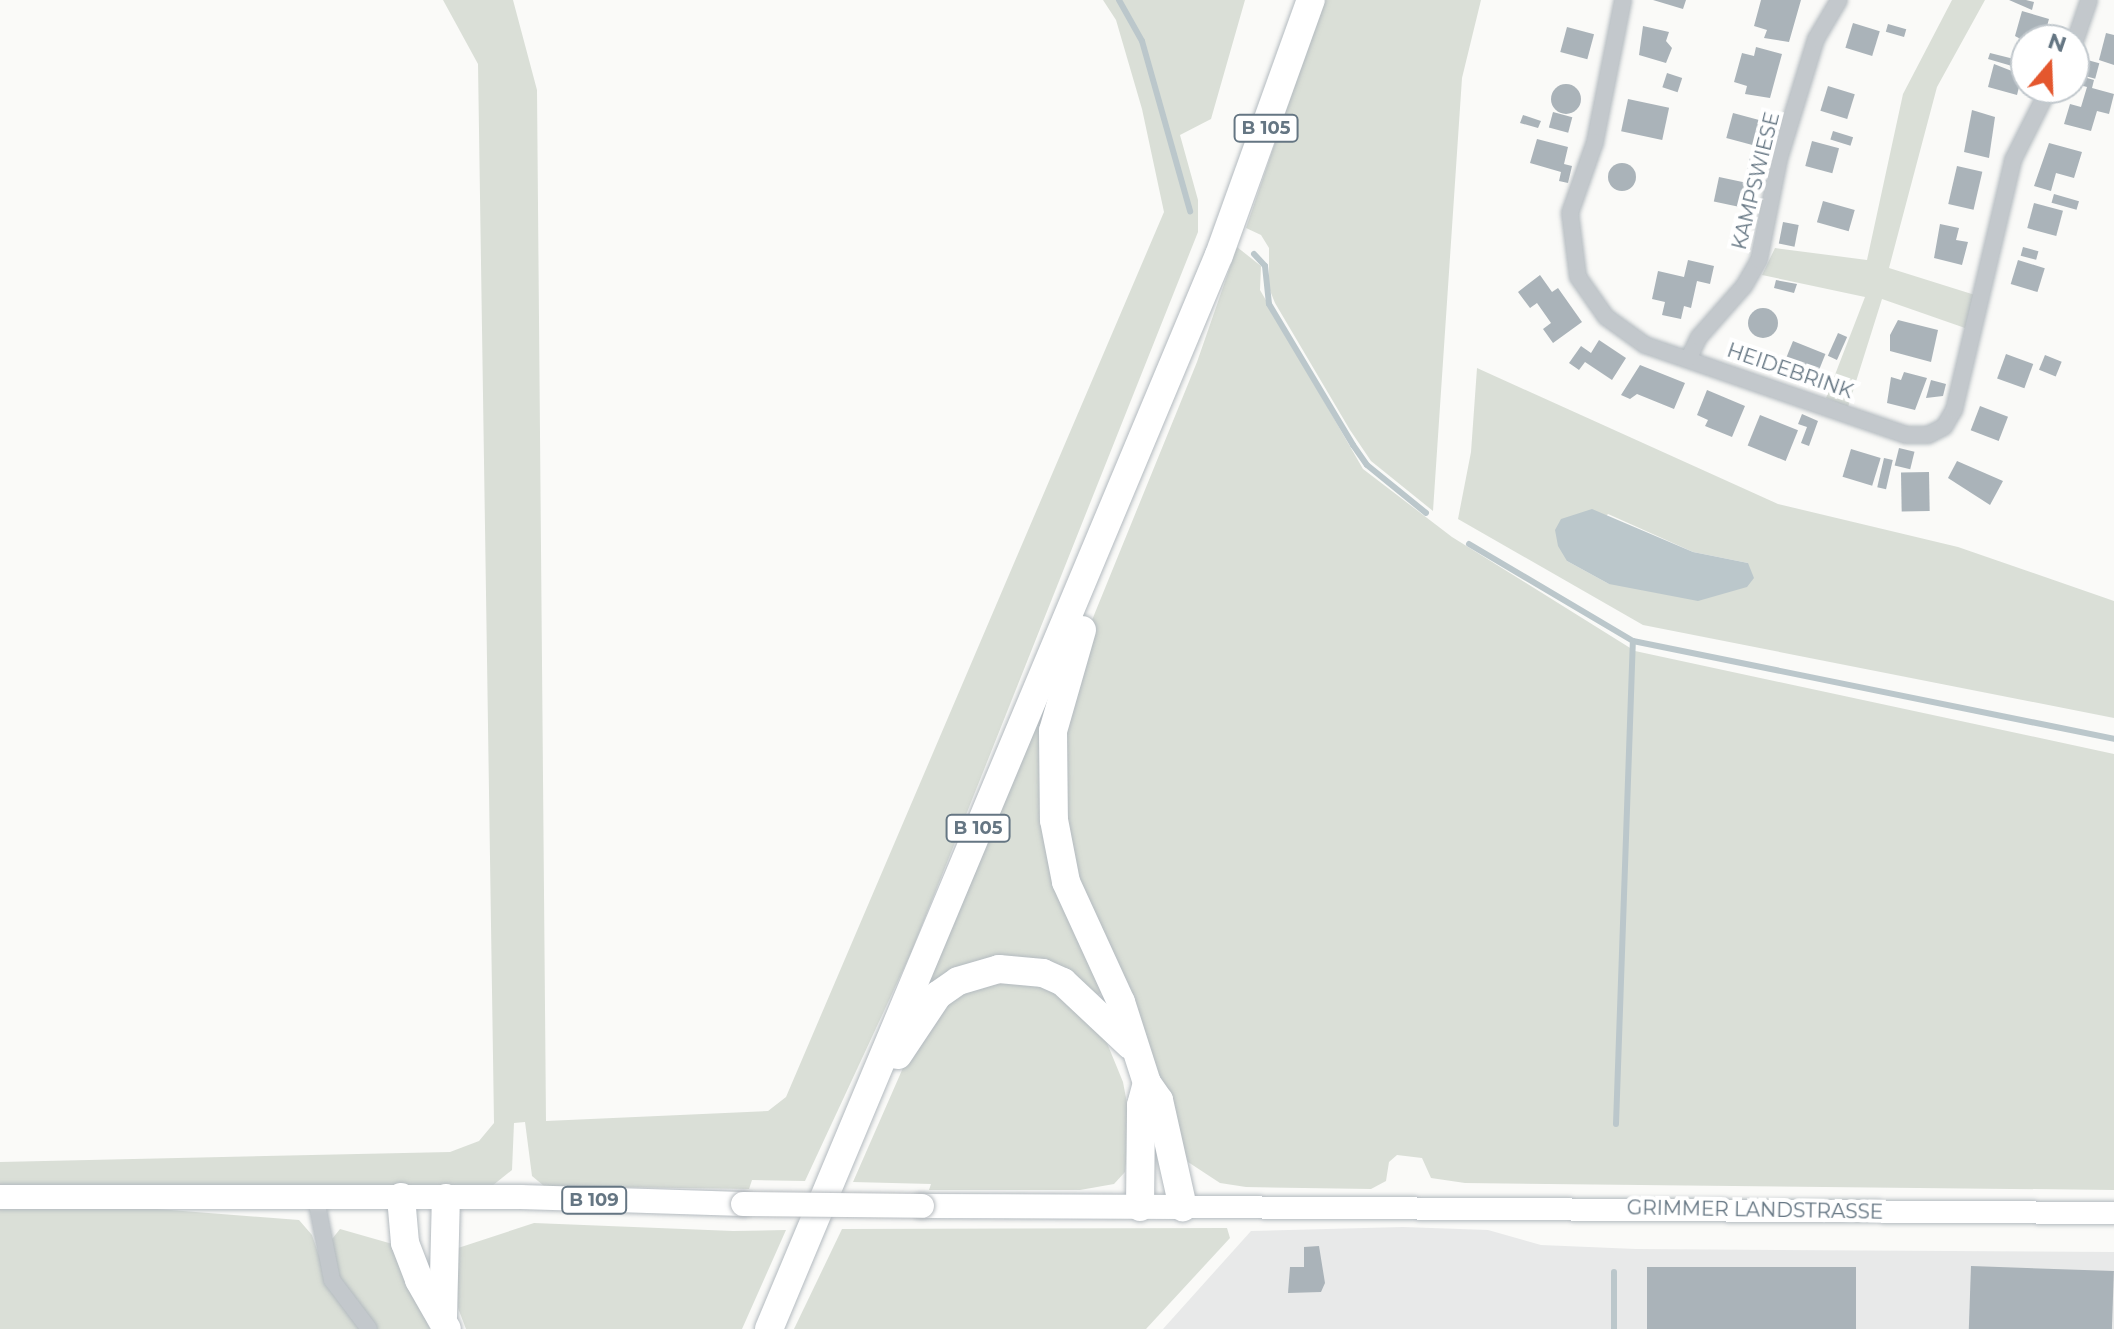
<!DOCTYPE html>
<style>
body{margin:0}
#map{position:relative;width:2114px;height:1329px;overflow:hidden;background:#fafaf8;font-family:Montserrat,sans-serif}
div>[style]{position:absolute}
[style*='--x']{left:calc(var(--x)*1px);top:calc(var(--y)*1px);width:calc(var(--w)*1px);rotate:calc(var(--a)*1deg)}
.built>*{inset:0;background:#e8e9e9}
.green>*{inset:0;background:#dadfd7}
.water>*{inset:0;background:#bbc7cb}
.stream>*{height:6px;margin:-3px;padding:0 3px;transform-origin:3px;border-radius:3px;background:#bbc7cb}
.building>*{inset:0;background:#aab3b9;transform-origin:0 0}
.round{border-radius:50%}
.roads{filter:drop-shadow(0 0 2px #b3babf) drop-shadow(0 0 2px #b3babf)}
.street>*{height:16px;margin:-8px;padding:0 8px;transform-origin:8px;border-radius:8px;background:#c3c8cc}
.secondary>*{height:22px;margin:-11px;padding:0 11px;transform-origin:11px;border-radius:11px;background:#fff}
.primary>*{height:24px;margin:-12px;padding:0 12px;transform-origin:12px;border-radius:12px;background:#fff}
.highway>*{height:28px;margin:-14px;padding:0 14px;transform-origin:14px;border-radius:14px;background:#fff}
.bridges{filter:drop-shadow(0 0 2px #b5babe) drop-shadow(0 0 2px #b5babe)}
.primary-bridge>*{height:24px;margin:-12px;padding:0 12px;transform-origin:12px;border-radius:12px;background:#fff}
span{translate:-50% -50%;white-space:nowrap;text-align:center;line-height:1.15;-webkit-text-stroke:8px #fff;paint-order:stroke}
.shield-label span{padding:2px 6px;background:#fff;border:2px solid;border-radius:6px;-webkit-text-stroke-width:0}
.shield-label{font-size:18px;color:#657683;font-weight:700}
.street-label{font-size:20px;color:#657683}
.north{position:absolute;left:2010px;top:24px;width:80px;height:80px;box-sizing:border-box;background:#fff;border:2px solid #c1c8cd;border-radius:50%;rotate:19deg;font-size:22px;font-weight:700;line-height:32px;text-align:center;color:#657683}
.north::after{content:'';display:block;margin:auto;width:28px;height:36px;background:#e4572e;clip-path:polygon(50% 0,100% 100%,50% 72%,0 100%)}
</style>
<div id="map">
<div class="built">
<div style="clip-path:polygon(1403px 1227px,1488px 1230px,1541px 1245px,1636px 1249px,2114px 1252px,2114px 1329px,1163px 1329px,1251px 1231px)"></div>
</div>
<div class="green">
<div style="clip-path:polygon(443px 0,513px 0,537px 90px,546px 1121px,768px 1111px,786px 1097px,1164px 212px,1142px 109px,1116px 20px,1103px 0,1245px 0,1211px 119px,1180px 135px,1198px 200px,1198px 232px,911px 953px,805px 1181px,752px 1180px,749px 1189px,544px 1186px,532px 1176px,525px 1122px,514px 1123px,512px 1170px,492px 1186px,0 1186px,0 1162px,450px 1152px,479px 1141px,494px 1123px,478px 64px)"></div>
<div style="clip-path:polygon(1324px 0,1481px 0,1462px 78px,1433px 511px,1371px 461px,1350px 430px,1275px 303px,1269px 288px,1269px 248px,1261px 235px,1246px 228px)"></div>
<div style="clip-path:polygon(1952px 0,1985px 0,1937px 87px,1889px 268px,1975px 295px,1965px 328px,1882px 299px,1848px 407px,1826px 398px,1865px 297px,1762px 275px,1775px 248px,1867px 260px,1903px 94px)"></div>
<div style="clip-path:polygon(1237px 247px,1261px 266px,1260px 290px,1363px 469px,1452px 537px,1635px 651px,2114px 754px,2114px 1190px,1465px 1183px,1431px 1178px,1422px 1158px,1397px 1155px,1389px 1162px,1386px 1181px,1371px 1189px,1246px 1187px,1220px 1183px,1188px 1162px,1086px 912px,1065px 837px,1060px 755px,1077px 657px,1197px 362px)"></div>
<div style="clip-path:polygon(evenodd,1477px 368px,1778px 504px,1958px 547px,2114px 601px,2114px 718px,1643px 625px,1458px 519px,1471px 452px,1477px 368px,1608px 514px,1693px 552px,1748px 563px,1609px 584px,1567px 561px,1608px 514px)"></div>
<div style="clip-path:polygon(1038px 718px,1046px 720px,1044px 735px,1105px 990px,1098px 995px,1059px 969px,925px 991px)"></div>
<div style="clip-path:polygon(1028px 977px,1090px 1015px,1107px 1043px,1123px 1082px,1130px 1119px,1125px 1172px,1114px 1184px,1080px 1190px,929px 1190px,931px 1184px,853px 1182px,920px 1029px,968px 986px)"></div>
<div style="clip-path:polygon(0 1205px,145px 1208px,299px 1220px,312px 1235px,326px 1276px,362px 1329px,0 1329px)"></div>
<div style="clip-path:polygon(534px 1223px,733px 1231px,786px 1230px,742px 1329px,466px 1329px,458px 1308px,455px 1249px)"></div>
<div style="clip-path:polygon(1227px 1228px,1230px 1238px,1146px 1329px,794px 1329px,842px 1229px)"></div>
<div style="clip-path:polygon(340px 1229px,396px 1245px,430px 1329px,373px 1329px,335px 1278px,332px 1239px)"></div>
</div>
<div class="water">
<div style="clip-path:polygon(1592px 509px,1693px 552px,1748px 563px,1754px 578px,1747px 587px,1698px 601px,1609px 584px,1567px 561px,1558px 546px,1555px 530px,1561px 519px)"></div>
</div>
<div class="stream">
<div style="--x:1119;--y:0;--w:47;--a:60.7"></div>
<div style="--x:1142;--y:41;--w:177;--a:74.2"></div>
<div style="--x:1254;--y:254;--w:16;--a:47"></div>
<div style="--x:1265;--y:266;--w:38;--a:84"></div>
<div style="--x:1269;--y:304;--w:164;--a:59.2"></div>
<div style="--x:1353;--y:445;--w:24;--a:55"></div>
<div style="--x:1367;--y:465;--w:76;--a:39.1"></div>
<div style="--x:1469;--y:544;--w:191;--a:30.6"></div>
<div style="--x:1633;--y:641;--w:491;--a:11.5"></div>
<div style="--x:1616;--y:1124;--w:483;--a:-88"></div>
<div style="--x:1614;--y:1329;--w:57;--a:-90"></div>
</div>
<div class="building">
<div style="clip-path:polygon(1653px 0,1686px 0,1683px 9px)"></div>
<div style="clip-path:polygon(1761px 0,1801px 0,1789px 42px,1764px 38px,1767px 30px,1754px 26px)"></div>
<div style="clip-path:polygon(2009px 0,2026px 0,2034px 2px,2032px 10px)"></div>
<div style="clip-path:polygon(2022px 11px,2049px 19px,2043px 40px,2026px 42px,2015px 36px)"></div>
<div style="left:1853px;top:23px;width:28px;height:26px;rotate:17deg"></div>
<div style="left:1888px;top:24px;width:19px;height:8px;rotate:16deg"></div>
<div style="clip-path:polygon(1643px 26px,1669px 32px,1666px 41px,1672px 48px,1666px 63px,1639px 55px)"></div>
<div style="left:1567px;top:27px;width:28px;height:26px;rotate:15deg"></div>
<div style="clip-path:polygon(2106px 33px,2114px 35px,2114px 65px,2099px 60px)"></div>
<div style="clip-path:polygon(1756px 47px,1782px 54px,1770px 98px,1745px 94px,1747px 86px,1734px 82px,1742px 53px,1754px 56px)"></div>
<div style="clip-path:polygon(1990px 53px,2014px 59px,2012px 66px,1988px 59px)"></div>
<div style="left:2080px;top:58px;width:20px;height:16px;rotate:15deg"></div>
<div style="clip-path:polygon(1994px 64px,2022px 75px,2017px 95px,1988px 87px)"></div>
<div style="left:1667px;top:73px;width:16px;height:15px;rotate:18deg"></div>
<div style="clip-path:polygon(2077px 75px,2094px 80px,2092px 88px,2114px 94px,2109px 114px,2097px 111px,2091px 131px,2064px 124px,2070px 104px,2081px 107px,2087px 87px,2076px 84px)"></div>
<div class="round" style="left:1551px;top:84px;width:30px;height:30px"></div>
<div style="left:1828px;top:86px;width:28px;height:26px;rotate:17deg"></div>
<div style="left:1628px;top:99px;width:42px;height:33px;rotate:12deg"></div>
<div style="clip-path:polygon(1972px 110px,1995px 117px,1989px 158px,1964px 152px)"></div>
<div style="left:1553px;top:112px;width:20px;height:16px;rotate:15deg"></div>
<div style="left:1733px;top:113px;width:28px;height:26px;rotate:15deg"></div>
<div style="clip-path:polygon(1523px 115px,1541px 121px,1538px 128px,1520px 123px)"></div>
<div style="left:1833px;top:131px;width:21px;height:9px;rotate:17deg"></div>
<div style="clip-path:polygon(1537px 139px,1568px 147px,1564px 164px,1572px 166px,1568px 183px,1559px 181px,1561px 172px,1530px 163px)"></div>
<div style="left:1812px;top:141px;width:28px;height:26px;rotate:15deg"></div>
<div style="clip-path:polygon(2049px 143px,2082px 152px,2074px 178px,2056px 173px,2051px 191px,2034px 186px)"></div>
<div style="left:1753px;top:146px;width:16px;height:23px;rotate:15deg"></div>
<div class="round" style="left:1608px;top:163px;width:28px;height:28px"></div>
<div style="left:1957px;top:166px;width:26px;height:39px;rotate:13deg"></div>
<div style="left:1719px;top:177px;width:35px;height:25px;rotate:12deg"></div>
<div style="left:2054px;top:194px;width:26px;height:9px;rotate:16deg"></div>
<div style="left:1823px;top:201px;width:33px;height:22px;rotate:16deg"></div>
<div style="left:2034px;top:203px;width:30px;height:26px;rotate:15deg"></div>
<div style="left:1783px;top:222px;width:16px;height:22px;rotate:11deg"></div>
<div style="clip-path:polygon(1940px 224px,1959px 228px,1956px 240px,1968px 242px,1962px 265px,1934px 258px)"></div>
<div style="left:2023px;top:247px;width:16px;height:9px;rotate:15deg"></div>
<div style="clip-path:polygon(1688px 260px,1714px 266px,1710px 284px,1697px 281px,1691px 308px,1684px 306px,1681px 319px,1662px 315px,1665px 302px,1652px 299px,1658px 271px,1684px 277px)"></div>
<div style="left:2018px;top:260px;width:28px;height:25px;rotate:17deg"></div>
<div style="clip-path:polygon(1540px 275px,1552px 292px,1558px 288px,1582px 322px,1553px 343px,1543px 329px,1551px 323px,1537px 303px,1530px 308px,1518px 292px)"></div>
<div style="clip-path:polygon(1776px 280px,1797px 284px,1794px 293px,1774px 288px)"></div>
<div class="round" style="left:1748px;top:308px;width:30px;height:30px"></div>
<div style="clip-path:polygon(1898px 320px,1938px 330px,1931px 362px,1890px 351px,1890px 335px)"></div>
<div style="left:1838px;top:333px;width:10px;height:25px;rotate:24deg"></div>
<div style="clip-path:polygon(1599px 340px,1626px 358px,1612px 380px,1585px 362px,1579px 370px,1569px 363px,1581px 346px,1591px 353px)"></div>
<div style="left:1793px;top:341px;width:35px;height:28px;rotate:22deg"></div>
<div style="left:2006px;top:354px;width:29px;height:26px;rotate:20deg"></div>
<div style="left:2045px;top:355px;width:18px;height:16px;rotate:22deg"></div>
<div style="clip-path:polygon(1640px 365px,1685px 383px,1674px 409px,1637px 394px,1630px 399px,1621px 395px)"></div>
<div style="clip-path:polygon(1904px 372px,1927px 378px,1915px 410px,1887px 403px,1891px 377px,1901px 380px)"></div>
<div style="clip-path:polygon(1931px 380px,1946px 384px,1943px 396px,1926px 398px)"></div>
<div style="clip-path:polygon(1707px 390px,1745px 406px,1732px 437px,1705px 426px,1708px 420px,1697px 415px)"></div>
<div style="left:1980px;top:406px;width:30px;height:26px;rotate:21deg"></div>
<div style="clip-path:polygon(1802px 414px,1818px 421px,1809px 446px,1801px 443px,1807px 427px,1798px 424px)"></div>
<div style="left:1760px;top:415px;width:41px;height:33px;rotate:22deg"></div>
<div style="left:1899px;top:448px;width:16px;height:18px;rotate:14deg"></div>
<div style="left:1851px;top:449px;width:31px;height:29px;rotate:17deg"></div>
<div style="left:1884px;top:458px;width:9px;height:30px;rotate:13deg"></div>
<div style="clip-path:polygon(1957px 461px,2003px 481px,1990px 505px,1948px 478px)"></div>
<div style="left:1929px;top:472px;width:39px;height:28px;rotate:89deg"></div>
<div style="clip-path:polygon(1319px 1246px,1325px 1283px,1321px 1292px,1288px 1293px,1290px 1267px,1304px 1267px,1304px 1247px)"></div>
<div style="left:1971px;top:1266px;width:143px;height:63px;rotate:2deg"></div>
<div style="left:1647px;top:1267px;width:209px;height:62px"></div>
</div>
<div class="roads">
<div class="street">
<div style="--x:1623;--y:0;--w:145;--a:101.2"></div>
<div style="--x:1595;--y:142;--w:75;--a:109.4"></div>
<div style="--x:1570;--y:213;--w:64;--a:82.9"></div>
<div style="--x:1578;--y:277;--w:49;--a:55"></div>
<div style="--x:1606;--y:317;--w:48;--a:35.7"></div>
<div style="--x:1645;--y:345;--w:276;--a:19"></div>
<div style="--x:1906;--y:435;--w:22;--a:0"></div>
<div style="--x:1928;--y:435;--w:18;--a:-27"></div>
<div style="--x:1944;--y:427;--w:20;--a:-60"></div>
<div style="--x:1954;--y:410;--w:257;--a:-76.7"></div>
<div style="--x:2013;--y:160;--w:80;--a:-63.4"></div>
<div style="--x:2074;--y:44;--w:46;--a:-71.2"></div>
<div style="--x:1689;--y:358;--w:23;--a:-65"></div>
<div style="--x:1699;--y:337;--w:68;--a:-48.6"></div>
<div style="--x:1744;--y:286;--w:30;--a:-60"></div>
<div style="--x:1759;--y:260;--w:103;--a:-78.8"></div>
<div style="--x:1779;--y:159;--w:126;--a:-72.9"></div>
<div style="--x:1816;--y:39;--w:45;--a:-59.5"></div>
<div style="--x:316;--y:1199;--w:83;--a:78.8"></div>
<div style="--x:332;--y:1280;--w:61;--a:52.9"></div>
</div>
<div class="secondary">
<div style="--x:1183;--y:1207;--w:931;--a:0.37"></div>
</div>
<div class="primary">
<div style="--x:0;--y:1197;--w:521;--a:0"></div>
<div style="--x:521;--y:1197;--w:222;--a:1.8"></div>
<div style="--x:922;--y:1206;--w:261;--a:0.2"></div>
</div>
<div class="highway">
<div style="--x:1082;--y:630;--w:105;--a:106"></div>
<div style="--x:1053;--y:731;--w:89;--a:89.4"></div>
<div style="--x:1054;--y:820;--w:63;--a:79"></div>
<div style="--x:1066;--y:882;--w:132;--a:65.4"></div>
<div style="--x:1121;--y:1002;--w:85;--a:72.2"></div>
<div style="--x:1147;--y:1083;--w:21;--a:55"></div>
<div style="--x:1159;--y:1100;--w:110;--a:77.4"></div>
<div style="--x:898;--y:1055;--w:72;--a:-56.3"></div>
<div style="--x:938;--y:995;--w:24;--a:-35"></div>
<div style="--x:958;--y:981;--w:43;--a:-16.3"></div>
<div style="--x:999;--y:969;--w:44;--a:5.2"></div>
<div style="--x:1043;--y:973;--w:22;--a:24"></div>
<div style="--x:1063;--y:982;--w:92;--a:43.2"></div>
<div style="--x:401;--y:1197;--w:46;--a:85"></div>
<div style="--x:405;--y:1243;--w:40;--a:69"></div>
<div style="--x:419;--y:1280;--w:56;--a:60.3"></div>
<div style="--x:1140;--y:1207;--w:102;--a:-89.4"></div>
<div style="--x:1141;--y:1105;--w:23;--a:-75"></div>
<div style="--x:443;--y:1317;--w:119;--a:-88.6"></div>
<div style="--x:769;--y:1329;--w:1164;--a:-67.27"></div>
<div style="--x:1219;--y:255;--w:271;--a:-70.2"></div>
</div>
</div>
<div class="bridges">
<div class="primary-bridge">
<div style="--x:743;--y:1204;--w:179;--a:0.6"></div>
</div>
</div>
<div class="shield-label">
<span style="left:1266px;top:128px">B 105</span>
<span style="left:978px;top:828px">B 105</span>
<span style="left:594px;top:1200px">B 109</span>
</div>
<div class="street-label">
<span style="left:1756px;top:181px;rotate:-76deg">KAMPSWIESE</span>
<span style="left:1790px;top:371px;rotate:19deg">HEIDEBRINK</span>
<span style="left:1755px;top:1210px;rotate:1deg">GRIMMER LANDSTRASSE</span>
</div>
<div class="north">N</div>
</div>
